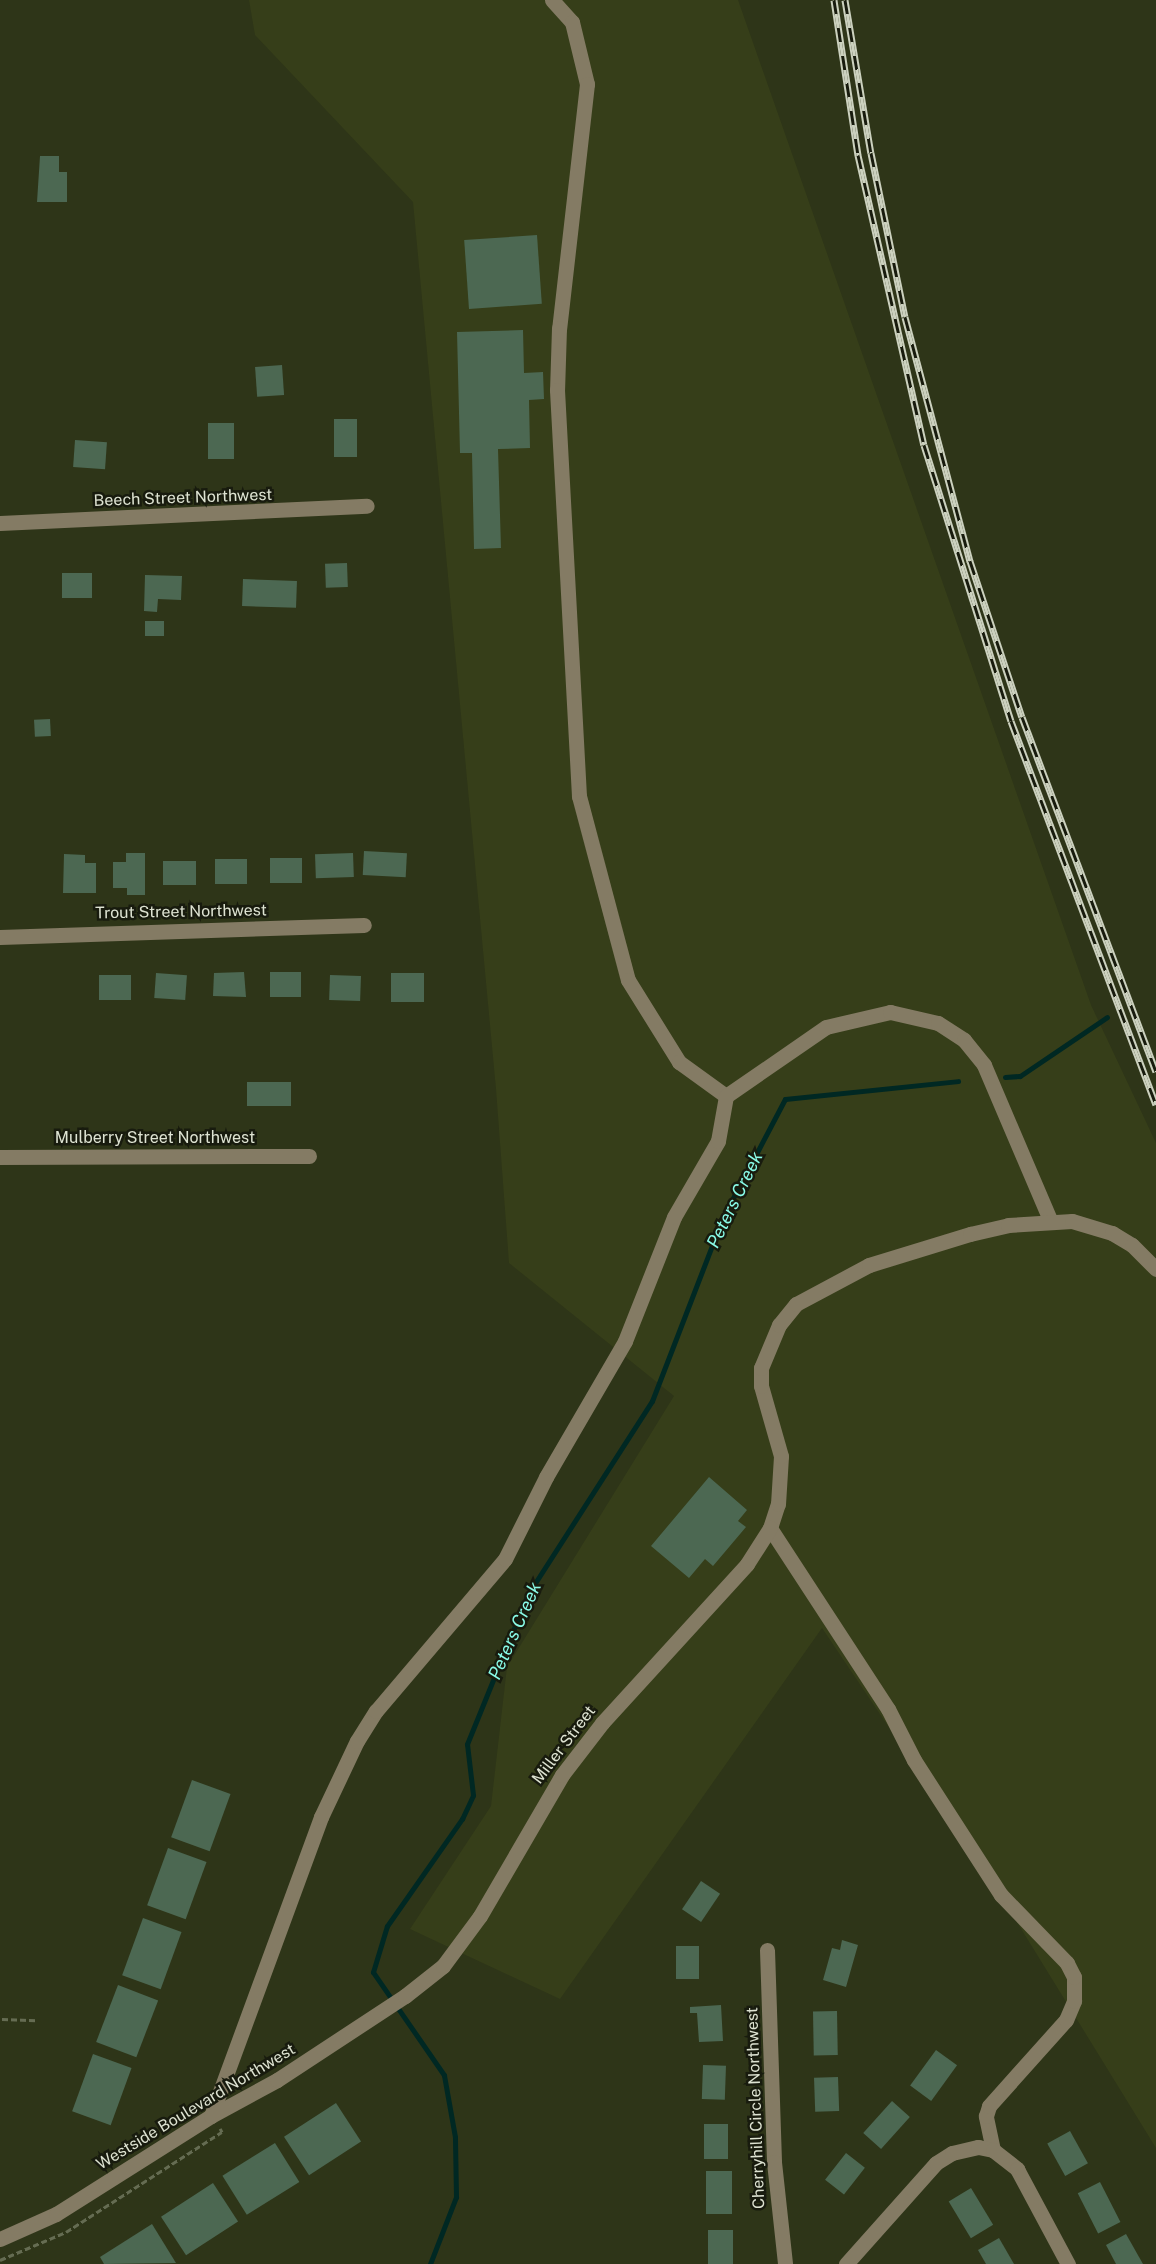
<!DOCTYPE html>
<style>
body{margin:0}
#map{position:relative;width:1156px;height:2264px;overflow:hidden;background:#2e3518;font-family:"Public Sans",sans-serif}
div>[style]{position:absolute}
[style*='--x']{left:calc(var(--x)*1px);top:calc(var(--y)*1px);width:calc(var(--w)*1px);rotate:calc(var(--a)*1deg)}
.built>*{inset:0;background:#363e19}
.stream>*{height:5px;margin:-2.5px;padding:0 2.5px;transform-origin:2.5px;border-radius:2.5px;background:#002823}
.building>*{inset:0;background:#4c6852;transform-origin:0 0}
.path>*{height:3px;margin-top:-1.5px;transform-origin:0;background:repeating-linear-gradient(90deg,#656c52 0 6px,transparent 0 9px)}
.minor>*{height:15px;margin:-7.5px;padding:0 7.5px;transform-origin:7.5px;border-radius:7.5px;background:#847b64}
.rail>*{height:7px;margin-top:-3.5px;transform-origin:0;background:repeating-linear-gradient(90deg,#181b0e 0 14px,#ccd1bf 0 28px);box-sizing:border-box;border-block:2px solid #ccd1bf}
span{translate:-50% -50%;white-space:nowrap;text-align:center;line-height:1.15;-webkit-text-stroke:5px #181b0e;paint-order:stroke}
.street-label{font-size:16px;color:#dee3d2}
.water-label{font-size:18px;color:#89fbe8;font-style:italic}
</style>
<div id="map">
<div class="built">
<div style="clip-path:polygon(249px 0,738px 0,1091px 1005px,1156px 1143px,1156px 2148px,985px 1870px,822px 1628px,560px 1999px,410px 1929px,491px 1806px,507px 1667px,674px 1396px,509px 1263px,496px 1089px,413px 202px,255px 35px)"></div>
</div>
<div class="stream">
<div style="--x:1005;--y:1077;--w:15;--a:-4"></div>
<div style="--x:1020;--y:1076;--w:105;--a:-34.1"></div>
<div style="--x:430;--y:2264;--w:72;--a:-68.8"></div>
<div style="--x:456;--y:2197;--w:60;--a:-91"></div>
<div style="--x:455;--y:2137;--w:63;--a:-100.1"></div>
<div style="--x:444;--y:2075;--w:125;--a:-124.6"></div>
<div style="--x:373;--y:1972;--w:48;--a:-73.1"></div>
<div style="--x:387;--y:1926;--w:131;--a:-55"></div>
<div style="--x:462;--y:1819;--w:26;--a:-65"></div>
<div style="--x:473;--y:1795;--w:51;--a:-96.7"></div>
<div style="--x:467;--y:1744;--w:162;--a:-67.9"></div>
<div style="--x:528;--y:1594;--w:229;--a:-57.3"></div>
<div style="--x:652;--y:1401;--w:197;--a:-68.9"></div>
<div style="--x:723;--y:1217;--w:133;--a:-62.3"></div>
<div style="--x:785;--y:1099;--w:174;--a:-5.9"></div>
</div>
<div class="building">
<div style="clip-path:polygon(40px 156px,59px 156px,59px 172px,67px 172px,67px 202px,37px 202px)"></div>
<div style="left:537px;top:235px;width:69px;height:73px;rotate:86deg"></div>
<div style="clip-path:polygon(523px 330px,524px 373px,543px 372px,544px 399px,529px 400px,530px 448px,498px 449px,501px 548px,474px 549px,472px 453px,460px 453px,457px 332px)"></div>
<div style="left:282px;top:365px;width:30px;height:27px;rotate:86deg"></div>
<div style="left:334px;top:419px;width:23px;height:38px"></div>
<div style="left:208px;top:423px;width:26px;height:36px"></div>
<div style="left:75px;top:440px;width:32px;height:27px;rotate:4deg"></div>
<div style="left:347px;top:563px;width:24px;height:22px;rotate:88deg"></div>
<div style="left:62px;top:573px;width:30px;height:25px"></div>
<div style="clip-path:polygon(145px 575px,182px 576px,181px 600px,158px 599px,157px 612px,144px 611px)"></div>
<div style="left:243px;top:579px;width:54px;height:27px;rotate:2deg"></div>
<div style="left:145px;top:621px;width:19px;height:15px"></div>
<div style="left:50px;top:719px;width:17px;height:16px;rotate:87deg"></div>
<div style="left:364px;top:851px;width:43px;height:24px;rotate:3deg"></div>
<div style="clip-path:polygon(126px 853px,145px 853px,145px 895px,127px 895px,127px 888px,113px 888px,113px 862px,126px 862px)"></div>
<div style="left:353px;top:853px;width:24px;height:38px;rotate:88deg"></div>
<div style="clip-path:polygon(64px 854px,85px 855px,85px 863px,96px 863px,96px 893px,63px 893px)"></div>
<div style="left:302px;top:858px;width:25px;height:32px;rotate:90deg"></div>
<div style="left:247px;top:859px;width:25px;height:32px;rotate:90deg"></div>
<div style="left:163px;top:861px;width:33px;height:24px"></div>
<div style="clip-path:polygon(244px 972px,246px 997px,213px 996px,214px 973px)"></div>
<div style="left:270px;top:972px;width:31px;height:25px"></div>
<div style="left:156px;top:973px;width:31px;height:25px;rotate:4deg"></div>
<div style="left:391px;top:973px;width:33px;height:29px"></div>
<div style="left:99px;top:975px;width:32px;height:25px"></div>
<div style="left:330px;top:975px;width:31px;height:25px;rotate:2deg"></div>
<div style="left:247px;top:1082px;width:44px;height:24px"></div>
<div style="clip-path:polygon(709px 1477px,747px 1510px,738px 1521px,746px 1527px,713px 1566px,705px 1559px,689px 1578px,651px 1546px)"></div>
<div style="left:192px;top:1780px;width:41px;height:61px;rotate:20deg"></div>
<div style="left:168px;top:1848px;width:41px;height:61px;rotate:20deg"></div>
<div style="left:701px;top:1881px;width:23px;height:34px;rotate:34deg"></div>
<div style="left:143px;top:1918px;width:41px;height:61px;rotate:20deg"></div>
<div style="clip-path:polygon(842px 1940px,858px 1945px,846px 1987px,823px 1980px,832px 1948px,840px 1950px)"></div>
<div style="left:676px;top:1946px;width:23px;height:33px"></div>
<div style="left:118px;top:1985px;width:43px;height:61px;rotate:21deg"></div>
<div style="clip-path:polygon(721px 2005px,723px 2041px,699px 2042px,697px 2013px,690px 2013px,690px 2007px)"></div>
<div style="left:837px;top:2011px;width:44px;height:24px;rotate:89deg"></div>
<div style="left:936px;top:2050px;width:26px;height:44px;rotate:36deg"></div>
<div style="left:93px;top:2054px;width:41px;height:61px;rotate:20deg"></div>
<div style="left:703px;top:2065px;width:23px;height:34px;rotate:2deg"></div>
<div style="left:838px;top:2077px;width:34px;height:24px;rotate:88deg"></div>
<div style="left:892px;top:2101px;width:24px;height:43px;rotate:42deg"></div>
<div style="left:336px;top:2103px;width:46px;height:62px;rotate:57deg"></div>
<div style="left:728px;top:2124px;width:35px;height:24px;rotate:90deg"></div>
<div style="left:1070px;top:2131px;width:37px;height:26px;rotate:61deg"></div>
<div style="left:275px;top:2143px;width:46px;height:62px;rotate:58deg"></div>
<div style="left:846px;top:2153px;width:24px;height:34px;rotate:38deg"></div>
<div style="left:732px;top:2171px;width:43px;height:26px;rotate:90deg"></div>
<div style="left:1100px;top:2182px;width:45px;height:25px;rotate:63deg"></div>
<div style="left:213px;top:2183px;width:46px;height:62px;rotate:57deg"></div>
<div style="left:971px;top:2188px;width:43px;height:26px;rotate:59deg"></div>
<div style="clip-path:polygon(152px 2224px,176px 2263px,104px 2264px,100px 2257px)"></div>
<div style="left:708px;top:2230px;width:25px;height:34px"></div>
<div style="clip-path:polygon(1126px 2234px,1143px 2264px,1116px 2264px,1106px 2245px)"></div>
<div style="clip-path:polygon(999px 2238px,1014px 2264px,986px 2264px,978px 2250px)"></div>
</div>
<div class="path">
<div style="--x:2;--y:2019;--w:34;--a:2"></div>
<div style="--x:0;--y:2260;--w:72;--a:-23"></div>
<div style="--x:66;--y:2232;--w:185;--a:-32.7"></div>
<div style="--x:222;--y:2132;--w:4;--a:-117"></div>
</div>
<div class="minor">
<div style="--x:552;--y:0;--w:30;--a:48"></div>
<div style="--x:572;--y:22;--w:64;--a:76.4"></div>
<div style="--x:587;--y:84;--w:246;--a:96.5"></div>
<div style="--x:559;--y:328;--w:62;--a:91.8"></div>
<div style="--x:557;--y:390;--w:407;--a:86.9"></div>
<div style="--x:579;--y:796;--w:190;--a:75.1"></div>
<div style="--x:628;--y:980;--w:97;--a:58.1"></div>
<div style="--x:679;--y:1062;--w:58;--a:35.9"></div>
<div style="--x:726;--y:1096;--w:121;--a:-34.6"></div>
<div style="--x:826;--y:1027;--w:66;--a:-13.2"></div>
<div style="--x:890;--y:1012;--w:49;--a:12.9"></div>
<div style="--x:938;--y:1023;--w:31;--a:33"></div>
<div style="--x:964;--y:1040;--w:32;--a:51"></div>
<div style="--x:984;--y:1065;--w:168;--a:66.9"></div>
<div style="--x:0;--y:523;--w:367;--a:-2.7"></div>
<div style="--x:0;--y:937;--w:364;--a:-1.9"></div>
<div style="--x:0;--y:1157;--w:309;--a:-0.2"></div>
<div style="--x:767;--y:1950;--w:212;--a:88.1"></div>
<div style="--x:774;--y:2162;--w:103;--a:83.8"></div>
<div style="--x:211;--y:2116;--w:319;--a:-69.8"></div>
<div style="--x:321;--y:1817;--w:84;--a:-64.7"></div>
<div style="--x:357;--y:1741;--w:36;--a:-58"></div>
<div style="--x:376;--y:1711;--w:199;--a:-49.7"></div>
<div style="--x:505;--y:1559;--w:92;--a:-63.4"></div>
<div style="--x:546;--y:1477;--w:157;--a:-59.8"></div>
<div style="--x:625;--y:1341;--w:133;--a:-68.4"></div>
<div style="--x:674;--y:1217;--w:88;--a:-59.9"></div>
<div style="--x:718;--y:1141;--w:46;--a:-79.9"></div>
<div style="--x:993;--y:2150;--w:35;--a:-102"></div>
<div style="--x:986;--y:2116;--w:10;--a:-73"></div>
<div style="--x:989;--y:2106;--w:115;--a:-48.2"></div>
<div style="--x:1066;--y:2020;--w:21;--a:-67"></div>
<div style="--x:1074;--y:2001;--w:24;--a:-90"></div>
<div style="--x:1074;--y:1977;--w:16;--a:-117"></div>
<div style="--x:1067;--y:1963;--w:95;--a:-134.1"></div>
<div style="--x:1001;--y:1895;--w:161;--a:-122.8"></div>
<div style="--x:914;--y:1760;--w:57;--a:-117"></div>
<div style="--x:888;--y:1709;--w:216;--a:-123.1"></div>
<div style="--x:770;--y:1528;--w:25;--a:-72"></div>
<div style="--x:778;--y:1504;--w:48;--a:-86.4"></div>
<div style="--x:781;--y:1456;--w:73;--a:-105.9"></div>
<div style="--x:761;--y:1386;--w:18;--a:-90"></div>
<div style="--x:761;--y:1368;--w:47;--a:-67.3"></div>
<div style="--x:779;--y:1325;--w:27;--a:-51"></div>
<div style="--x:796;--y:1304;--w:83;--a:-28.1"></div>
<div style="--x:869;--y:1265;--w:106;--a:-17.1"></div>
<div style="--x:970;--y:1234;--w:39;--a:-13"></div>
<div style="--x:1008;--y:1225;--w:64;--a:-3.6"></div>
<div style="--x:1072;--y:1221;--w:42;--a:16.7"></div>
<div style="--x:1112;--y:1233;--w:23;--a:31"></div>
<div style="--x:1132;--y:1245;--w:34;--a:45"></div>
<div style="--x:0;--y:2239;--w:61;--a:-24.1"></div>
<div style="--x:56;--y:2214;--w:183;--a:-32.3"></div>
<div style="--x:211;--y:2116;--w:75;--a:-28.6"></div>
<div style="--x:277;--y:2080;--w:153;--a:-33.3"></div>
<div style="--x:405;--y:1996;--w:48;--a:-38.3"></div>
<div style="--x:443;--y:1966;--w:62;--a:-53.5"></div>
<div style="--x:480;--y:1916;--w:163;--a:-59.8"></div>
<div style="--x:562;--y:1775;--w:66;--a:-52.4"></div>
<div style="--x:602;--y:1723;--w:215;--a:-47.6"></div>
<div style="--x:747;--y:1564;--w:43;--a:-57.4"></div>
<div style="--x:846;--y:2264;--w:135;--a:-48.3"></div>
<div style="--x:936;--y:2163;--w:19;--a:-32"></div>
<div style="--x:952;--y:2153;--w:27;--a:-13"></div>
<div style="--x:978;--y:2147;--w:15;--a:11"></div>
<div style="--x:993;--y:2150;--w:31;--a:38"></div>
<div style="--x:1017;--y:2169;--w:108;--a:61.8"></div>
</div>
<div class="rail">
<div style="--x:834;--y:0;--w:157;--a:81.2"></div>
<div style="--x:858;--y:155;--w:297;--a:77.2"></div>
<div style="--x:924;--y:445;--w:289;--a:72.5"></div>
<div style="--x:1011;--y:721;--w:410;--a:69.3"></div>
<div style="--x:845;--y:0;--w:155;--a:80.4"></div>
<div style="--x:871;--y:153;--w:167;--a:78.3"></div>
<div style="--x:905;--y:317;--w:253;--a:75.1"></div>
<div style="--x:970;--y:561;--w:164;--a:71.6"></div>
<div style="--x:1022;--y:717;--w:379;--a:69.3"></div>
</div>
<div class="street-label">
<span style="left:183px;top:498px;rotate:-2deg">Beech Street Northwest</span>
<span style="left:181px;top:912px;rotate:-1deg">Trout Street Northwest</span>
<span style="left:155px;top:1138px">Mulberry Street Northwest</span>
<span style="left:564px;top:1745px;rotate:-53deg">Miller Street</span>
<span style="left:196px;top:2107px;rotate:-31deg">Westside Boulevard Northwest</span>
<span style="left:756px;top:2108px;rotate:-92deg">Cherryhill Circle Northwest</span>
</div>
<div class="water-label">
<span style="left:735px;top:1200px;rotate:-64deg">Peters Creek</span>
<span style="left:515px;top:1631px;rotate:-66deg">Peters Creek</span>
</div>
</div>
